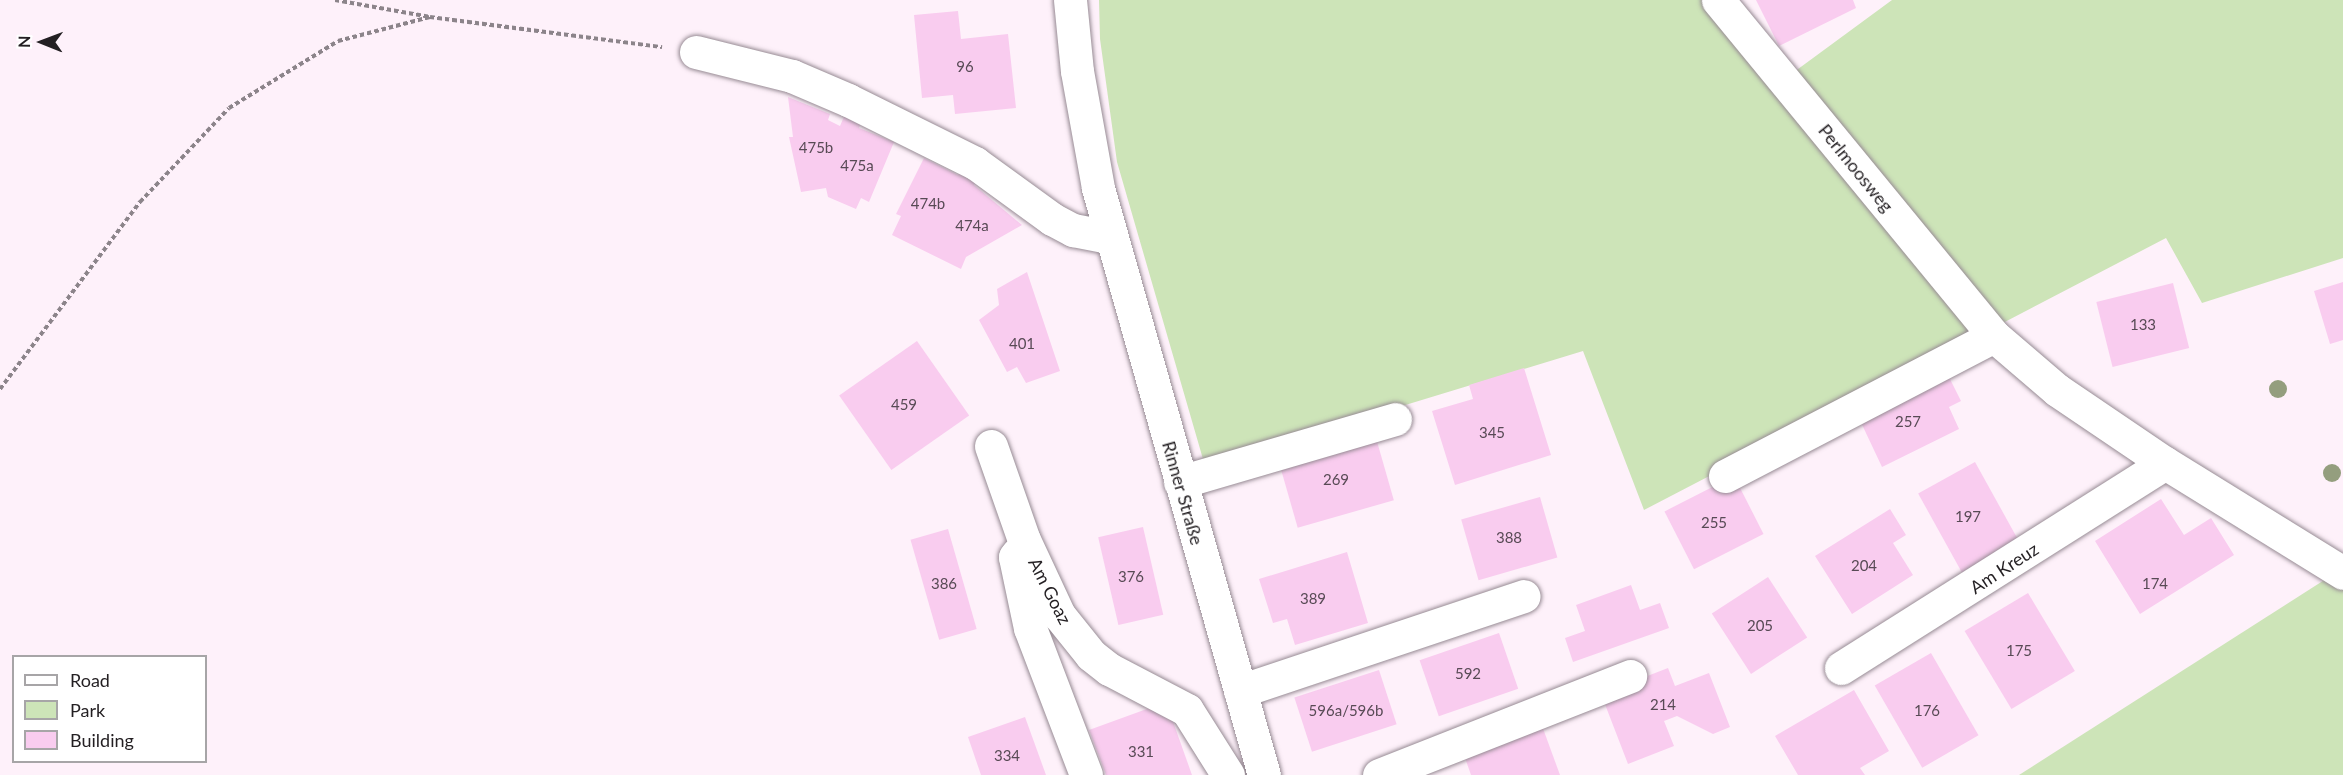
<!DOCTYPE html>
<meta charset="utf-8">
<style>
body{margin:0}
#map{position:relative;width:2343px;height:775px;overflow:hidden;background:#fef1fa;font-family:Lato,sans-serif}
div>[style]{position:absolute}
[style*='--x']{left:calc(var(--x)*1px);top:calc(var(--y)*1px);width:calc(var(--w)*1px);rotate:calc(var(--a)*1deg)}
.green>*{inset:0;background:#cde4b8}
.building>*{inset:0;background:#f9ccef;transform-origin:0 0}
.path>*{height:4px;margin-top:-2px;transform-origin:0;background:repeating-linear-gradient(90deg,#8c848a 0 4.5px,transparent 0 7.5px)}
.roads{filter:drop-shadow(0 0 2px #978b94) drop-shadow(0 0 2px #978b94)}
.minor>*{height:33px;margin:-16.5px;padding:0 16.5px;transform-origin:16.5px;border-radius:16.5px;background:#fff}
.major>*{height:33px;margin:-16.5px;padding:0 16.5px;transform-origin:16.5px;border-radius:16.5px;background:#fff}
.trees>*{width:18px;height:18px;margin:-9px;border-radius:50%;background:#949e7e}
span{translate:-50% -50%;white-space:nowrap;text-align:center;line-height:1.15;-webkit-text-stroke:4.5px #fff;paint-order:stroke}
.number-label{font-size:15px;color:#584a55}
.number-label span{-webkit-text-stroke-width:0}
.street-label{font-size:18px;color:#231f22}
.legend{position:absolute;left:12px;top:655px;width:195px;height:108px;box-sizing:border-box;background:#fff;border:2px solid #a7a5a7;margin:0;padding:8px 10px;list-style:none;font-size:18px;color:#231f22}
.legend li{display:flex;align-items:center;gap:12px;height:30px}
.legend b{width:30px;border:2px solid #a7a5a7}
.north{position:absolute;left:12px;top:12px;width:60px;height:60px;-webkit-text-stroke:4px #fff;paint-order:stroke;rotate:271deg;font-size:16px;font-weight:700;line-height:24px;text-align:center;color:#231f22}
.north::after{content:'';display:block;margin:auto;width:21px;height:27px;background:#231f22;clip-path:polygon(50% 0,100% 100%,50% 72%,0 100%)}
</style>
<div id="map">
<div class="green">
<div style="clip-path:polygon(1099px 0,1702px 0,1771px 89px,1892px 0,2343px 0,2343px 258px,2202px 303px,2166px 238px,1644px 510px,1583px 351px,1205px 466px,1117px 162px,1100px 39px)"></div>
<div style="clip-path:polygon(2329px 577px,2343px 586px,2343px 775px,2019px 775px)"></div>
</div>
<div class="building">
<div style="clip-path:polygon(1756px 0,1853px 0,1856px 8px,1779px 46px)"></div>
<div style="clip-path:polygon(958px 11px,961px 39px,1008px 34px,1016px 108px,955px 114px,953px 95px,922px 98px,914px 15px)"></div>
<div style="clip-path:polygon(788px 97px,830px 114px,828px 120px,840px 126px,846px 112px,863px 119px,859px 128px,894px 142px,869px 202px,861px 198px,856px 209px,828px 197px,826px 188px,801px 192px,789px 137px,793px 137px)"></div>
<div style="clip-path:polygon(924px 158px,958px 175px,961px 169px,978px 177px,974px 185px,1022px 225px,966px 257px,961px 269px,892px 235px,901px 216px,896px 214px)"></div>
<div style="clip-path:polygon(1027px 272px,1060px 371px,1026px 383px,1017px 367px,1007px 372px,979px 320px,999px 305px,997px 289px)"></div>
<div style="clip-path:polygon(2343px 282px,2343px 340px,2330px 344px,2314px 291px)"></div>
<div style="left:2173px;top:283px;width:67px;height:79px;rotate:76deg"></div>
<div style="left:917px;top:341px;width:91px;height:95px;rotate:55deg"></div>
<div style="clip-path:polygon(1524px 368px,1551px 455px,1455px 485px,1432px 411px,1473px 399px,1469px 385px)"></div>
<div style="clip-path:polygon(1946px 371px,1961px 401px,1949px 407px,1959px 429px,1882px 467px,1857px 414px)"></div>
<div style="left:1374px;top:431px;width:72px;height:100px;rotate:74deg"></div>
<div style="left:1975px;top:462px;width:90px;height:65px;rotate:61deg"></div>
<div style="left:1734px;top:476px;width:65px;height:78px;rotate:63deg"></div>
<div style="left:1540px;top:497px;width:63px;height:82px;rotate:74deg"></div>
<div style="clip-path:polygon(2161px 499px,2184px 535px,2211px 518px,2234px 555px,2140px 614px,2095px 541px)"></div>
<div style="clip-path:polygon(1890px 509px,1906px 535px,1893px 543px,1913px 575px,1852px 614px,1815px 556px)"></div>
<div style="left:1143px;top:527px;width:90px;height:46px;rotate:77deg"></div>
<div style="left:948px;top:529px;width:104px;height:39px;rotate:74deg"></div>
<div style="clip-path:polygon(1347px 552px,1368px 623px,1295px 645px,1287px 619px,1273px 623px,1259px 579px)"></div>
<div style="left:1768px;top:577px;width:72px;height:67px;rotate:57deg"></div>
<div style="clip-path:polygon(1631px 585px,1640px 610px,1660px 603px,1669px 628px,1573px 662px,1565px 638px,1585px 631px,1576px 605px)"></div>
<div style="left:2028px;top:593px;width:91px;height:74px;rotate:59deg"></div>
<div style="left:1499px;top:633px;width:59px;height:84px;rotate:71deg"></div>
<div style="left:1931px;top:653px;width:95px;height:65px;rotate:60deg"></div>
<div style="clip-path:polygon(1668px 668px,1675px 686px,1709px 673px,1730px 727px,1713px 734px,1677px 716px,1664px 721px,1674px 746px,1628px 764px,1601px 694px)"></div>
<div style="left:1379px;top:670px;width:57px;height:89px;rotate:72deg"></div>
<div style="clip-path:polygon(1854px 690px,1889px 751px,1860px 768px,1865px 775px,1798px 775px,1775px 736px)"></div>
<div style="clip-path:polygon(1166px 702px,1192px 775px,1106px 775px,1089px 730px)"></div>
<div style="clip-path:polygon(1025px 717px,1046px 775px,981px 775px,968px 737px)"></div>
<div style="clip-path:polygon(1541px 723px,1560px 775px,1471px 775px,1463px 752px)"></div>
</div>
<div class="path">
<div style="--x:335;--y:0;--w:97;--a:10.1"></div>
<div style="--x:430;--y:17;--w:234;--a:7.4"></div>
<div style="--x:0;--y:389;--w:234;--a:-53.2"></div>
<div style="--x:140;--y:202;--w:129;--a:-46.6"></div>
<div style="--x:229;--y:108;--w:128;--a:-31.6"></div>
<div style="--x:338;--y:41;--w:95;--a:-14.6"></div>
</div>
<div class="roads">
<div class="minor">
<div style="--x:1718;--y:0;--w:435;--a:50.6"></div>
<div style="--x:1994;--y:336;--w:83;--a:40.6"></div>
<div style="--x:2057;--y:390;--w:130;--a:34.1"></div>
<div style="--x:2165;--y:463;--w:209;--a:31.7"></div>
<div style="--x:696;--y:52;--w:99;--a:14"></div>
<div style="--x:792;--y:76;--w:61;--a:23.2"></div>
<div style="--x:848;--y:100;--w:142;--a:26.4"></div>
<div style="--x:975;--y:163;--w:95;--a:36"></div>
<div style="--x:1052;--y:219;--w:24;--a:28"></div>
<div style="--x:1073;--y:230;--w:38;--a:11"></div>
<div style="--x:991;--y:446;--w:100;--a:70.7"></div>
<div style="--x:1024;--y:540;--w:83;--a:65"></div>
<div style="--x:1059;--y:615;--w:51;--a:51.3"></div>
<div style="--x:1091;--y:655;--w:23;--a:38"></div>
<div style="--x:1109;--y:669;--w:88;--a:27.7"></div>
<div style="--x:1187;--y:710;--w:77;--a:57.8"></div>
<div style="--x:1725;--y:476;--w:303;--a:-27.5"></div>
<div style="--x:1180;--y:482;--w:224;--a:-16.3"></div>
<div style="--x:1018;--y:553;--w:5;--a:127"></div>
<div style="--x:1015;--y:557;--w:73;--a:78.1"></div>
<div style="--x:1030;--y:628;--w:157;--a:69.1"></div>
<div style="--x:1841;--y:668;--w:383;--a:-32.3"></div>
<div style="--x:1240;--y:691;--w:299;--a:-18.5"></div>
<div style="--x:1379;--y:775;--w:270;--a:-21.5"></div>
</div>
<div class="major">
<div style="--x:1070;--y:0;--w:71;--a:84.4"></div>
<div style="--x:1077;--y:71;--w:119;--a:79.8"></div>
<div style="--x:1098;--y:188;--w:610;--a:74.21"></div>
</div>
</div>
<div class="trees">
<div style="left:2278px;top:389px"></div>
<div style="left:2332px;top:473px"></div>
</div>
<div class="number-label">
<span style="left:965px;top:67px">96</span>
<span style="left:816px;top:148px">475b</span>
<span style="left:857px;top:166px">475a</span>
<span style="left:928px;top:204px">474b</span>
<span style="left:972px;top:226px">474a</span>
<span style="left:2143px;top:325px">133</span>
<span style="left:1022px;top:344px">401</span>
<span style="left:904px;top:405px">459</span>
<span style="left:1908px;top:422px">257</span>
<span style="left:1492px;top:433px">345</span>
<span style="left:1336px;top:480px">269</span>
<span style="left:1968px;top:517px">197</span>
<span style="left:1714px;top:523px">255</span>
<span style="left:1509px;top:538px">388</span>
<span style="left:1864px;top:566px">204</span>
<span style="left:1131px;top:577px">376</span>
<span style="left:944px;top:584px">386</span>
<span style="left:2155px;top:584px">174</span>
<span style="left:1313px;top:599px">389</span>
<span style="left:1760px;top:626px">205</span>
<span style="left:2019px;top:651px">175</span>
<span style="left:1468px;top:674px">592</span>
<span style="left:1663px;top:705px">214</span>
<span style="left:1346px;top:711px">596а/596b</span>
<span style="left:1927px;top:711px">176</span>
<span style="left:1141px;top:752px">331</span>
<span style="left:1007px;top:756px">334</span>
</div>
<div class="street-label">
<span style="left:1856px;top:168px;rotate:51deg">Perlmoosweg</span>
<span style="left:1183px;top:493px;rotate:74deg">Rinner Straße</span>
<span style="left:2004px;top:568px;rotate:-33deg">Am Kreuz</span>
<span style="left:1050px;top:591px;rotate:63deg">Am Goaz</span>
</div>
<ul class="legend">
<li><b style="height:8px;background:#fff"></b>Road</li>
<li><b style="height:16px;background:#cde4b8"></b>Park</li>
<li><b style="height:16px;background:#f9ccef"></b>Building</li>
</ul>
<div class="north">N</div>
</div>
